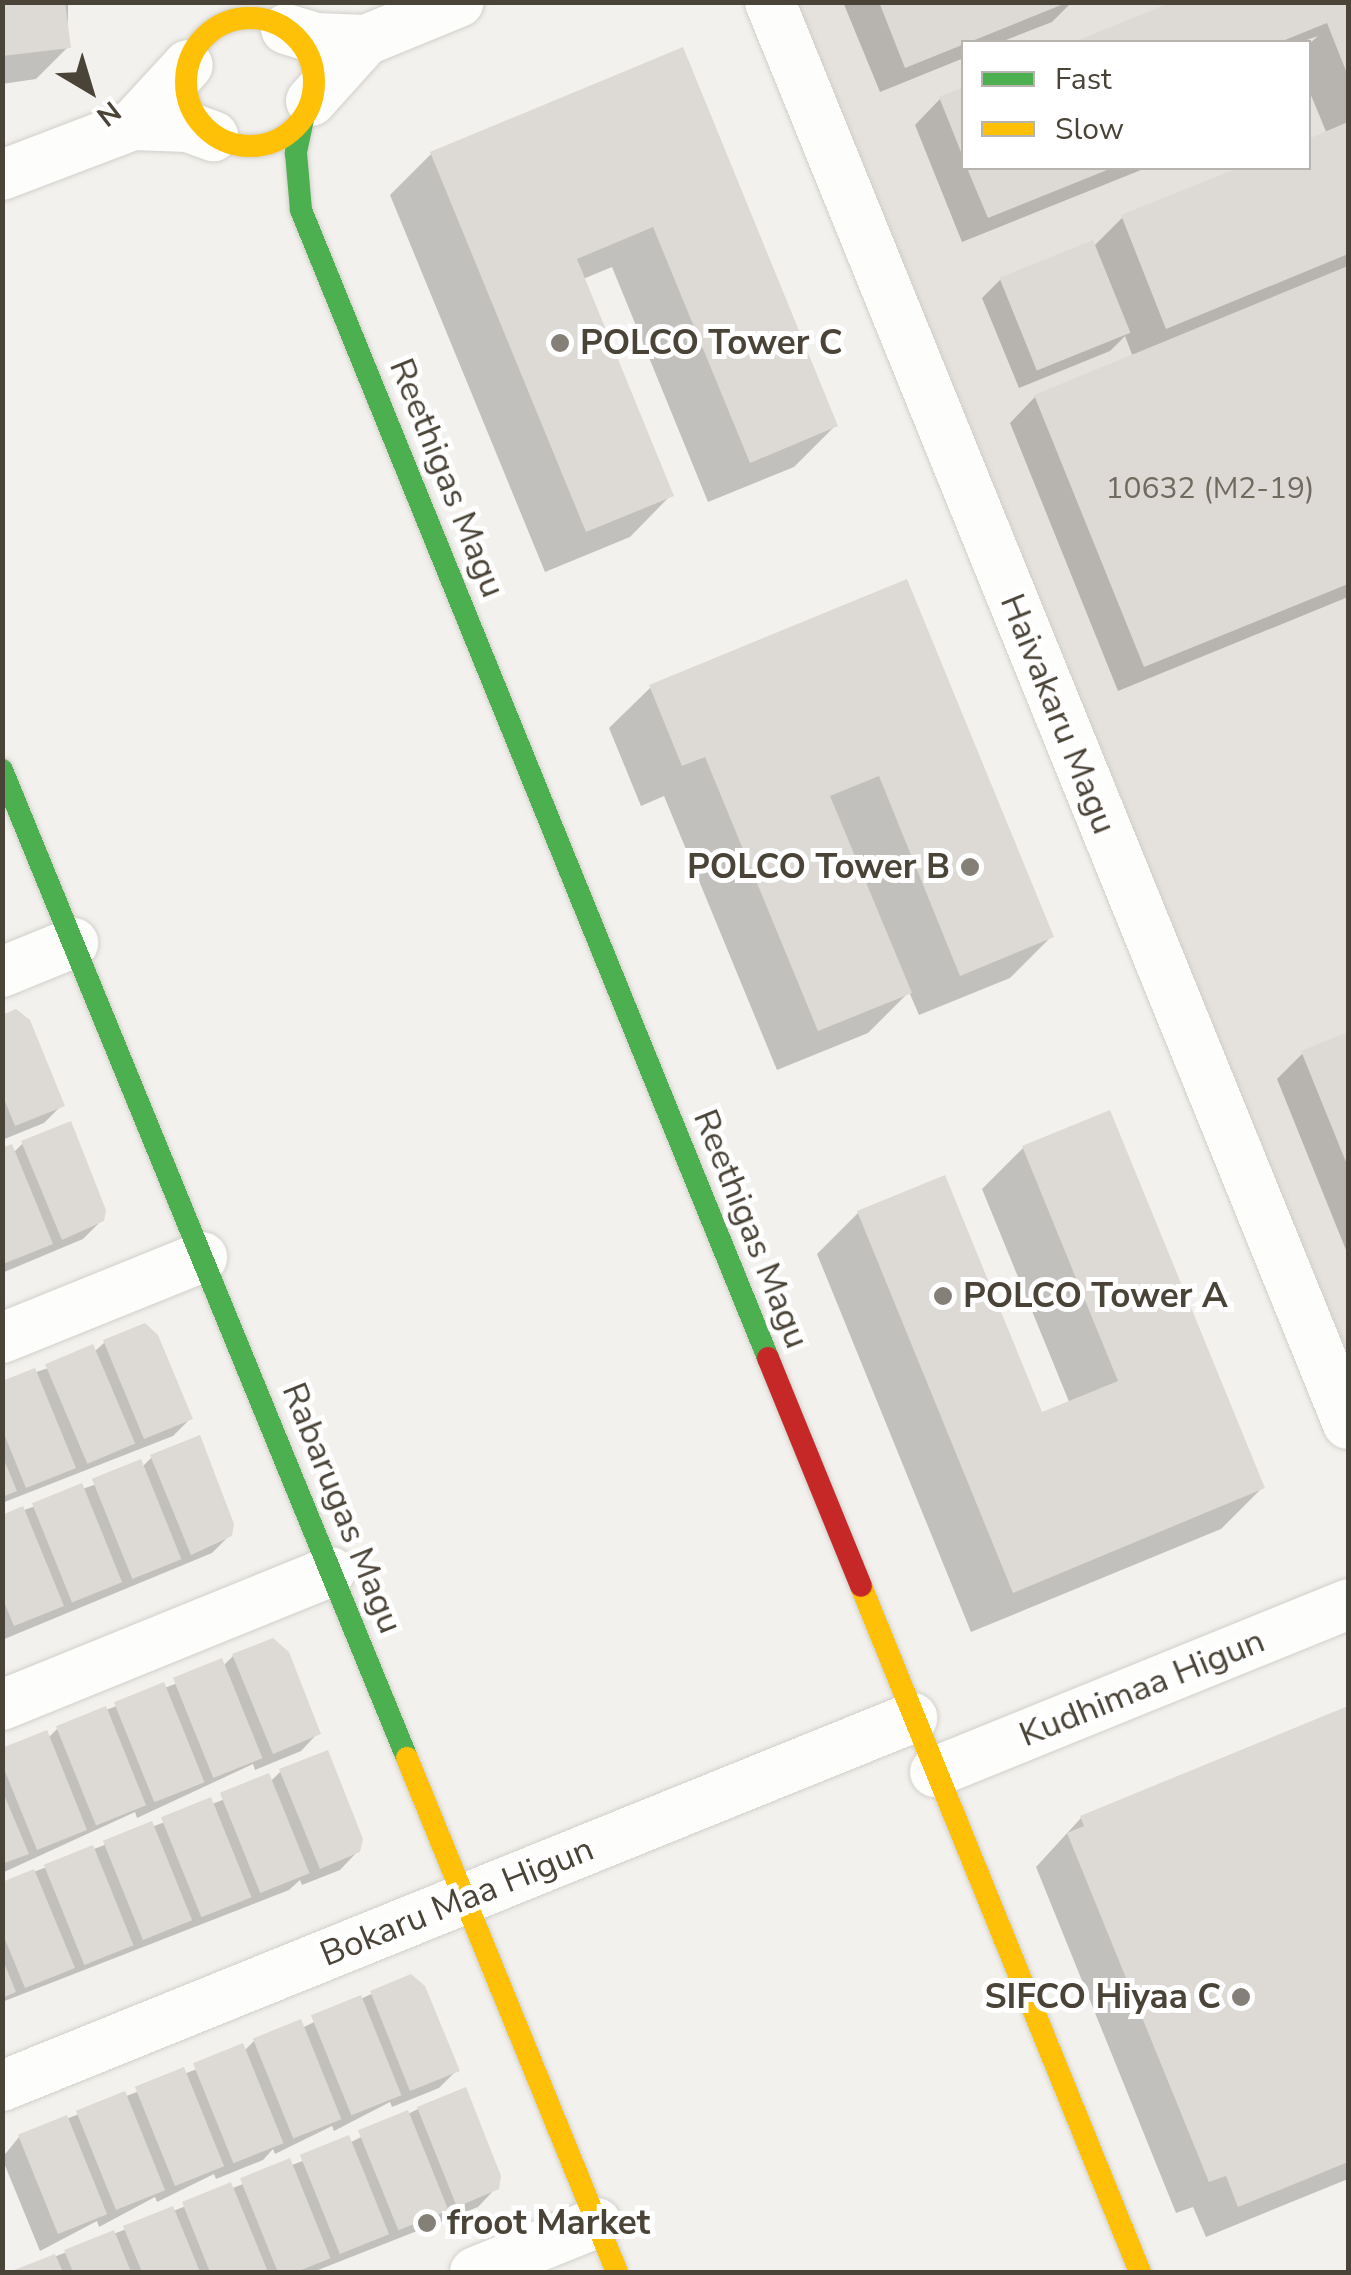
<!DOCTYPE html>
<style>
body{margin:0}
#map{position:relative;width:1351px;height:2275px;overflow:hidden;background:#f3f1ed;font-family:"Nunito Sans",sans-serif}
div>[style]{position:absolute}
[style*='--x']{left:calc(var(--x)*1px);top:calc(var(--y)*1px);width:calc(var(--w)*1px);rotate:calc(var(--a)*1deg)}
.industrial>*{inset:0;background:#e5e1dc}
.shadow>*{inset:0;background:#0003}
.building>*{inset:0;background:#dddad5;transform-origin:0 0}
.roads{filter:drop-shadow(0 0 2px #d1cfca) drop-shadow(0 0 2px #d1cfca)}
.street>*{height:50px;margin:-25px;padding:0 25px;transform-origin:25px;border-radius:25px;background:#fdfdfc}
.fast>*{height:22px;margin:-11px;padding:0 11px;transform-origin:11px;border-radius:11px;background:#4caf50}
.slow>*{height:22px;margin:-11px;padding:0 11px;transform-origin:11px;border-radius:11px;background:#ffc107}
.slow>.ring{margin:-11px;padding:0;box-sizing:content-box;background:none;border:22px solid #ffc107;border-radius:50%}
.jam>*{height:22px;margin:-11px;padding:0 11px;transform-origin:11px;border-radius:11px;background:#c62828}
.dots>*{width:28px;height:28px;translate:-50% -50%;box-sizing:border-box;border:5px solid #fff;border-radius:50%}
span{translate:-50% -50%;white-space:nowrap;text-align:center;line-height:1.15;-webkit-text-stroke:10px #fff;paint-order:stroke}
.number-label{font-size:30px;color:#706a5f}
.number-label span{-webkit-text-stroke-width:0}
.poi-label{font-size:35px;color:#4a4337;font-weight:700}
.left{translate:0 -50%;text-align:left}
.right{translate:-100% -50%;text-align:right}
.street-label{font-size:35px;color:#4a4337}
.frame{position:absolute;inset:0;border:5px solid #4a4337;pointer-events:none}
.legend{position:absolute;left:961px;top:40px;width:350px;height:130px;box-sizing:border-box;background:#fff;border:2px solid #b7b4af;margin:0;padding:12px 18px;list-style:none;font-size:30px;color:#4a4337}
.legend li{display:flex;align-items:center;gap:20px;height:50px}
.legend b{width:50px;border:2px solid #b7b4af}
.north{position:absolute;left:40px;top:40px;width:100px;height:100px;-webkit-text-stroke:8px #fff;paint-order:stroke;rotate:142deg;font-size:28px;font-weight:700;line-height:40px;text-align:center;color:#4a4337}
.north::after{content:'';display:block;margin:auto;width:35px;height:45px;background:#4a4337;clip-path:polygon(50% 0,100% 100%,50% 72%,0 100%)}
</style>
<div id="map">
<div class="industrial">
<div style="clip-path:polygon(evenodd,770px 3px,1348px 3px,1348px 1425px,770px 3px,964px 42px,1308px 42px,1308px 168px,964px 168px,964px 42px)"></div>
</div>
<div class="shadow">
<div style="clip-path:polygon(2px 2px,68px 2px,68px 47px,36px 79px,2px 84px)"></div>
<div style="clip-path:polygon(843px 2px,1072px 2px,1052px 22px,1001px 42px,964px 42px,964px 58px,880px 92px)"></div>
<div style="clip-path:polygon(1178px 2px,1348px 2px,1348px 597px,1118px 691px,1010px 423px,1035px 397px,1133px 357px,1125px 336px,1110px 351px,1019px 388px,982px 298px,1000px 280px,1093px 247px,1123px 217px,1245px 168px,1308px 168px,1327px 134px,1308px 88px,1308px 45px,1318px 36px,1301px 42px,1080px 42px)"></div>
<div style="clip-path:polygon(682px 51px,835px 426px,794px 467px,708px 502px,612px 267px,583px 279px,671px 495px,630px 537px,545px 572px,390px 195px,431px 154px)"></div>
<div style="clip-path:polygon(964px 90px,964px 168px,1146px 168px,962px 242px,915px 125px,940px 99px)"></div>
<div style="clip-path:polygon(906px 582px,1051px 937px,1010px 978px,919px 1015px,909px 992px,868px 1033px,777px 1070px,664px 796px,641px 806px,609px 728px,651px 687px)"></div>
<div style="clip-path:polygon(2px 1017px,62px 1105px,44px 1123px,2px 1140px)"></div>
<div style="clip-path:polygon(1348px 1034px,1348px 1255px,1277px 1079px,1303px 1053px)"></div>
<div style="clip-path:polygon(23px 1143px,102px 1220px,83px 1239px,2px 1273px,2px 1151px,13px 1153px)"></div>
<div style="clip-path:polygon(1023px 1148px,1262px 1488px,1221px 1529px,971px 1632px,817px 1254px,858px 1213px,1041px 1416px,1070px 1404px,982px 1189px)"></div>
<div style="clip-path:polygon(105px 1342px,190px 1419px,173px 1436px,2px 1503px,2px 1384px,94px 1352px)"></div>
<div style="clip-path:polygon(152px 1457px,230px 1535px,212px 1553px,2px 1640px,2px 1518px,141px 1468px)"></div>
<div style="clip-path:polygon(233px 1656px,318px 1733px,301px 1751px,255px 1770px,253px 1764px,137px 1818px,135px 1812px,2px 1873px,2px 1751px,47px 1739px,58px 1728px,223px 1666px)"></div>
<div style="clip-path:polygon(1348px 1709px,1348px 2179px,1206px 2237px,1193px 2207px,1176px 2213px,1036px 1867px,1081px 1818px)"></div>
<div style="clip-path:polygon(280px 1772px,358px 1851px,340px 1870px,302px 1885px,300px 1880px,289px 1890px,2px 2002px,2px 1884px,270px 1782px)"></div>
<div style="clip-path:polygon(371px 1994px,457px 2070px,439px 2088px,392px 2107px,390px 2102px,334px 2131px,332px 2126px,275px 2154px,273px 2149px,263px 2160px,216px 2179px,214px 2174px,157px 2202px,155px 2197px,99px 2227px,97px 2221px,40px 2251px,2px 2158px,19px 2137px,244px 2051px,254px 2041px,302px 2028px)"></div>
<div style="clip-path:polygon(418px 2109px,496px 2188px,478px 2207px,313px 2272px,15px 2272px,349px 2143px)"></div>
</div>
<div class="building">
<div style="clip-path:polygon(2px 2px,65px 2px,71px 48px,2px 56px)"></div>
<div style="clip-path:polygon(879px 2px,1066px 2px,1066px 3px,905px 68px)"></div>
<div style="clip-path:polygon(1172px 2px,1348px 2px,1348px 76px,1327px 23px,1280px 42px,1074px 42px)"></div>
<div style="clip-path:polygon(683px 47px,838px 426px,750px 463px,653px 227px,577px 259px,674px 496px,586px 532px,430px 152px)"></div>
<div style="clip-path:polygon(964px 87px,964px 157px,963px 157px,939px 97px)"></div>
<div style="clip-path:polygon(1348px 122px,1348px 254px,1166px 329px,1121px 215px,1238px 168px,1308px 168px,1308px 139px)"></div>
<div style="clip-path:polygon(967px 168px,1112px 168px,988px 218px)"></div>
<div style="left:1093px;top:240px;width:100px;height:101px;rotate:68deg"></div>
<div style="clip-path:polygon(1348px 266px,1348px 584px,1144px 667px,1034px 395px)"></div>
<div style="clip-path:polygon(907px 579px,1054px 937px,960px 976px,879px 776px,830px 796px,912px 993px,818px 1031px,705px 757px,682px 766px,649px 685px)"></div>
<div style="clip-path:polygon(16px 1009px,30px 1020px,65px 1106px,15px 1126px,2px 1094px,2px 1015px)"></div>
<div style="clip-path:polygon(1348px 1032px,1348px 1167px,1301px 1051px)"></div>
<div style="clip-path:polygon(1110px 1110px,1265px 1488px,1013px 1593px,857px 1211px,945px 1175px,1042px 1412px,1118px 1381px,1022px 1146px)"></div>
<div style="clip-path:polygon(71px 1121px,106px 1210px,104px 1221px,62px 1240px,21px 1141px)"></div>
<div style="clip-path:polygon(12px 1144px,53px 1244px,3px 1264px,2px 1148px)"></div>
<div style="clip-path:polygon(145px 1323px,158px 1335px,193px 1419px,144px 1439px,103px 1340px)"></div>
<div style="left:93px;top:1344px;width:108px;height:52px;rotate:67deg"></div>
<div style="clip-path:polygon(35px 1368px,76px 1468px,26px 1488px,2px 1429px,2px 1381px)"></div>
<div style="clip-path:polygon(200px 1435px,234px 1524px,232px 1536px,191px 1555px,150px 1455px)"></div>
<div style="clip-path:polygon(2px 1455px,17px 1491px,2px 1497px)"></div>
<div style="left:141px;top:1459px;width:108px;height:53px;rotate:68deg"></div>
<div style="left:82px;top:1483px;width:107px;height:54px;rotate:68deg"></div>
<div style="clip-path:polygon(23px 1506px,64px 1606px,14px 1626px,2px 1597px,2px 1515px)"></div>
<div style="clip-path:polygon(273px 1638px,289px 1652px,321px 1734px,273px 1754px,232px 1654px)"></div>
<div style="left:222px;top:1658px;width:108px;height:53px;rotate:68deg"></div>
<div style="left:164px;top:1682px;width:108px;height:54px;rotate:68deg"></div>
<div style="left:106px;top:1706px;width:107px;height:54px;rotate:68deg"></div>
<div style="clip-path:polygon(1348px 1706px,1348px 2162px,1238px 2207px,1226px 2176px,1209px 2182px,1067px 1833px,1084px 1826px,1080px 1816px)"></div>
<div style="clip-path:polygon(47px 1730px,87px 1830px,37px 1850px,2px 1764px,2px 1748px)"></div>
<div style="clip-path:polygon(328px 1750px,363px 1839px,360px 1852px,320px 1869px,279px 1769px)"></div>
<div style="left:269px;top:1773px;width:108px;height:53px;rotate:68deg"></div>
<div style="clip-path:polygon(2px 1790px,29px 1854px,2px 1864px)"></div>
<div style="left:211px;top:1797px;width:108px;height:54px;rotate:68deg"></div>
<div style="left:152px;top:1821px;width:107px;height:53px;rotate:68deg"></div>
<div style="left:93px;top:1845px;width:108px;height:53px;rotate:68deg"></div>
<div style="clip-path:polygon(34px 1869px,75px 1968px,25px 1988px,2px 1932px,2px 1882px)"></div>
<div style="clip-path:polygon(2px 1958px,16px 1992px,2px 1998px)"></div>
<div style="clip-path:polygon(411px 1974px,425px 1986px,460px 2071px,410px 2091px,370px 1991px)"></div>
<div style="left:361px;top:1995px;width:108px;height:54px;rotate:68deg"></div>
<div style="left:301px;top:2019px;width:108px;height:52px;rotate:68deg"></div>
<div style="left:243px;top:2043px;width:108px;height:54px;rotate:68deg"></div>
<div style="left:184px;top:2067px;width:107px;height:53px;rotate:68deg"></div>
<div style="clip-path:polygon(466px 2087px,501px 2176px,499px 2189px,457px 2207px,417px 2107px)"></div>
<div style="left:125px;top:2091px;width:107px;height:53px;rotate:68deg"></div>
<div style="left:408px;top:2110px;width:108px;height:54px;rotate:68deg"></div>
<div style="left:67px;top:2115px;width:107px;height:53px;rotate:68deg"></div>
<div style="left:349px;top:2135px;width:107px;height:53px;rotate:68deg"></div>
<div style="left:290px;top:2158px;width:108px;height:54px;rotate:68deg"></div>
<div style="clip-path:polygon(231px 2182px,268px 2272px,210px 2272px,182px 2202px)"></div>
<div style="clip-path:polygon(173px 2206px,200px 2272px,142px 2272px,123px 2226px)"></div>
<div style="clip-path:polygon(114px 2230px,131px 2272px,73px 2272px,64px 2250px)"></div>
<div style="clip-path:polygon(55px 2254px,63px 2272px,9px 2272px)"></div>
</div>
<div class="roads">
<div class="street">
<div style="--x:770;--y:2;--w:1535;--a:67.88"></div>
<div style="--x:286;--y:29;--w:30;--a:17"></div>
<div style="--x:315;--y:38;--w:51;--a:2.2"></div>
<div style="--x:311;--y:101;--w:82;--a:-48"></div>
<div style="--x:366;--y:40;--w:100;--a:-22.2"></div>
<div style="--x:133;--y:125;--w:55;--a:2.1"></div>
<div style="--x:188;--y:127;--w:27;--a:20"></div>
<div style="--x:2;--y:175;--w:140;--a:-20.9"></div>
<div style="--x:133;--y:125;--w:81;--a:-47.5"></div>
<div style="--x:2;--y:972;--w:77;--a:-22.2"></div>
<div style="--x:2;--y:1338;--w:216;--a:-22"></div>
<div style="--x:2;--y:1705;--w:354;--a:-22.1"></div>
<div style="--x:935;--y:1772;--w:446;--a:-22.1"></div>
<div style="--x:2;--y:2086;--w:982;--a:-22.02"></div>
<div style="--x:475;--y:2272;--w:131;--a:-22"></div>
</div>
<div class="fast">
<div style="--x:303;--y:119;--w:35;--a:102"></div>
<div style="--x:296;--y:153;--w:57;--a:85"></div>
<div style="--x:301;--y:210;--w:1239;--a:67.86"></div>
<div style="--x:2;--y:770;--w:1068;--a:67.71"></div>
</div>
<div class="slow">
<div class="ring" style="left:186px;top:18px;width:106px;height:106px"></div>
<div style="--x:861;--y:1586;--w:741;--a:67.87"></div>
<div style="--x:407;--y:1758;--w:555;--a:67.78"></div>
</div>
<div class="jam">
<div style="--x:768;--y:1358;--w:246;--a:67.8"></div>
</div>
</div>
<div class="dots">
<div style="left:560px;top:343px;background:#858077"></div>
<div style="left:970px;top:867px;background:#858077"></div>
<div style="left:943px;top:1296px;background:#858077"></div>
<div style="left:1241px;top:1997px;background:#858077"></div>
<div style="left:427px;top:2223px;background:#858077"></div>
</div>
<div class="number-label">
<span style="left:1210px;top:489px">10632 (M2-19)</span>
</div>
<div class="poi-label">
<span class="left" style="left:580px;top:343px">POLCO Tower C</span>
<span class="right" style="left:950px;top:867px">POLCO Tower B</span>
<span class="left" style="left:963px;top:1296px">POLCO Tower A</span>
<span class="right" style="left:1221px;top:1997px">SIFCO Hiyaa C</span>
<span class="left" style="left:447px;top:2223px">froot Market</span>
</div>
<div class="street-label">
<span style="left:447px;top:478px;rotate:68deg">Reethigas Magu</span>
<span style="left:1058px;top:714px;rotate:68deg">Haivakaru Magu</span>
<span style="left:751px;top:1229px;rotate:68deg">Reethigas Magu</span>
<span style="left:342px;top:1508px;rotate:68deg">Rabarugas Magu</span>
<span style="left:1142px;top:1688px;rotate:-22deg">Kudhimaa Higun</span>
<span style="left:457px;top:1902px;rotate:-22deg">Bokaru Maa Higun</span>
</div>
<div class="frame"></div>
<ul class="legend">
<li><b style="height:12px;background:#4caf50"></b>Fast</li>
<li><b style="height:12px;background:#ffc107"></b>Slow</li>
</ul>
<div class="north">N</div>
</div>
